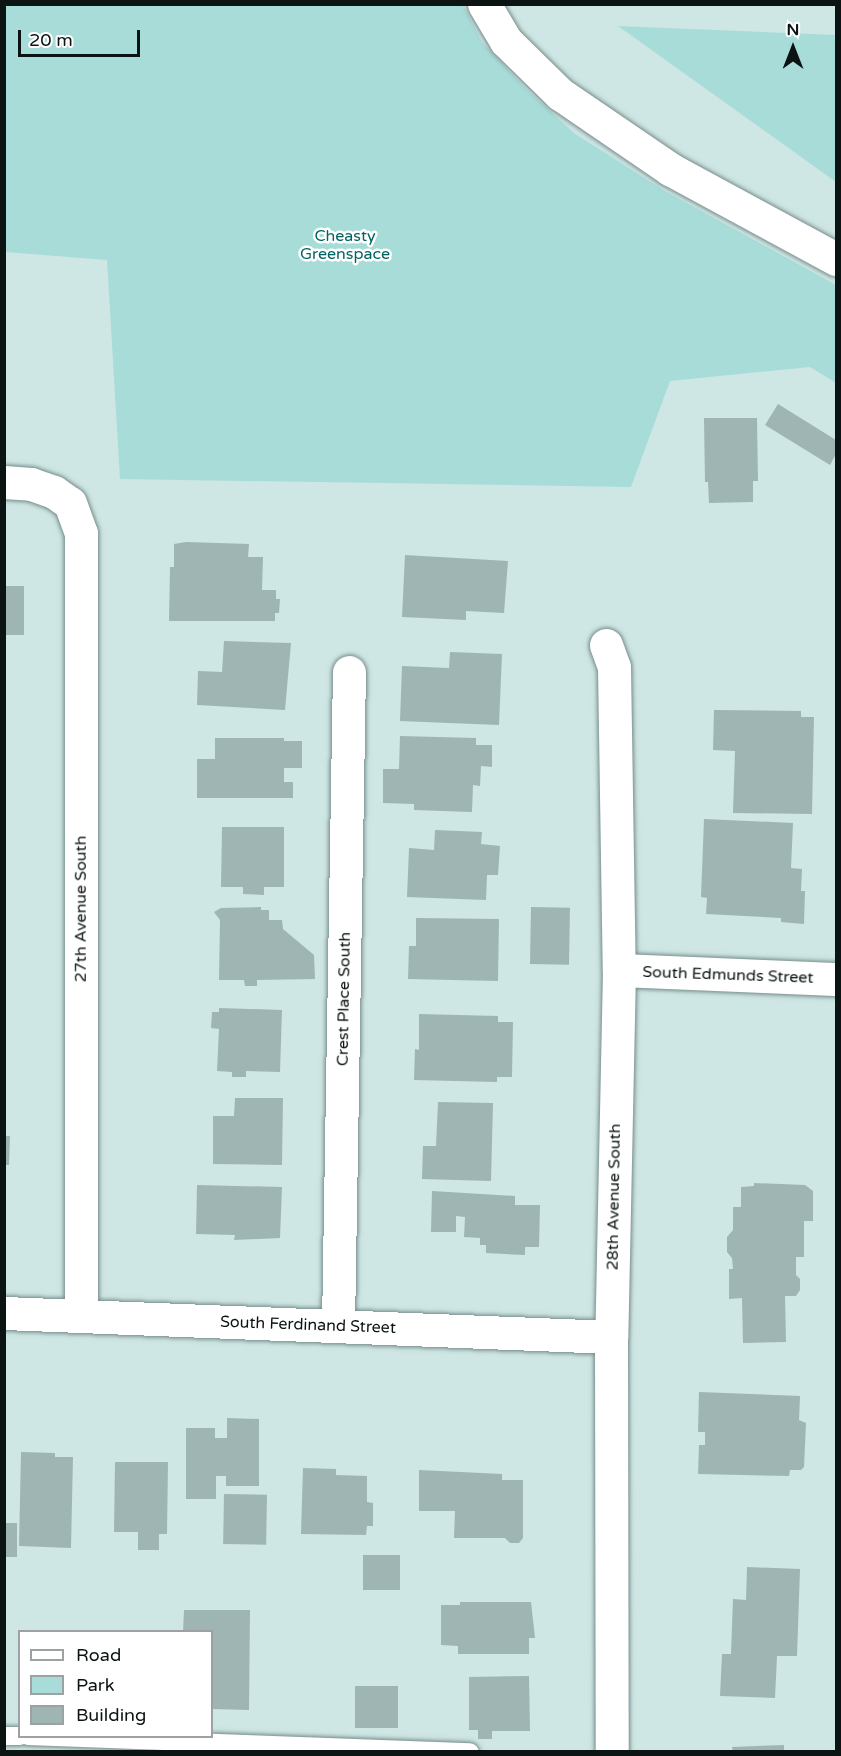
<!DOCTYPE html>
<style>
body{margin:0}
#map{position:relative;width:841px;height:1756px;overflow:hidden;background:#cee6e4;font-family:"Varela Round",sans-serif}
div>[style]{position:absolute}
[style*='--x']{left:calc(var(--x)*1px);top:calc(var(--y)*1px);width:calc(var(--w)*1px);rotate:calc(var(--a)*1deg)}
.green>*{inset:0;background:#a8dcd9}
.building>*{inset:0;background:#9eb5b3;transform-origin:0 0}
.roads{filter:drop-shadow(0 0 2px #778d8c) drop-shadow(0 0 2px #778d8c)}
.lane>*{height:18px;margin:-9px;padding:0 9px;transform-origin:9px;border-radius:9px;background:#fff}
.street>*{height:33px;margin:-16.5px;padding:0 16.5px;transform-origin:16.5px;border-radius:16.5px;background:#fff}
span{translate:-50% -50%;white-space:nowrap;text-align:center;line-height:1.15;-webkit-text-stroke:5px #fff;paint-order:stroke}
.park-label{font-size:16px;color:#006461}
.street-label{font-size:16px;color:#0b1413}
.frame{position:absolute;inset:0;border:6px solid #0b1413;pointer-events:none}
.legend{position:absolute;left:18px;top:1630px;width:195px;height:108px;box-sizing:border-box;background:#fff;border:2px solid #9da1a1;margin:0;padding:8px 10px;list-style:none;font-size:18px;color:#0b1413}
.legend li{display:flex;align-items:center;gap:12px;height:30px}
.legend b{width:30px;border:2px solid #9da1a1}
.north{position:absolute;left:763px;top:18px;width:60px;height:60px;-webkit-text-stroke:4px #fff;paint-order:stroke;rotate:0deg;font-size:16px;font-weight:700;line-height:24px;text-align:center;color:#0b1413}
.north::after{content:'';display:block;margin:auto;width:21px;height:27px;background:#0b1413;clip-path:polygon(50% 0,100% 100%,50% 72%,0 100%)}
.scale{position:absolute;left:18px;top:30px;width:122px;height:27px;box-sizing:border-box;border:3px solid #0b1413;border-top:0;padding-left:8px;font-size:18px;line-height:21px;white-space:nowrap;color:#0b1413;-webkit-text-stroke:4px #fff;paint-order:stroke}
</style>
<div id="map">
<div class="green">
<div style="clip-path:polygon(4px 5px,463px 5px,482px 42px,527px 90px,574px 133px,663px 190px,836px 285px,836px 383px,810px 367px,670px 381px,631px 487px,120px 479px,107px 260px,5px 252px)"></div>
<div style="clip-path:polygon(618px 26px,836px 35px,836px 182px)"></div>
</div>
<div class="building">
<div style="clip-path:polygon(778px 404px,836px 440px,836px 454px,830px 465px,765px 425px)"></div>
<div style="clip-path:polygon(704px 418px,757px 418px,758px 481px,753px 481px,753px 502px,709px 503px,708px 482px,705px 482px)"></div>
<div style="clip-path:polygon(186px 542px,249px 544px,248px 557px,263px 557px,262px 590px,276px 590px,276px 599px,280px 599px,279px 613px,275px 613px,275px 621px,169px 621px,170px 567px,174px 567px,174px 544px)"></div>
<div style="clip-path:polygon(405px 555px,508px 561px,504px 613px,466px 611px,466px 620px,402px 617px)"></div>
<div style="left:4px;top:586px;width:20px;height:49px"></div>
<div style="clip-path:polygon(224px 641px,291px 643px,285px 710px,197px 705px,198px 671px,222px 672px)"></div>
<div style="clip-path:polygon(450px 652px,502px 654px,499px 725px,400px 721px,402px 666px,449px 668px)"></div>
<div style="clip-path:polygon(714px 710px,801px 711px,801px 717px,814px 717px,812px 814px,733px 813px,735px 751px,713px 750px)"></div>
<div style="clip-path:polygon(400px 736px,476px 738px,476px 745px,492px 745px,492px 767px,481px 766px,480px 786px,473px 785px,472px 812px,414px 810px,414px 804px,383px 803px,383px 769px,399px 769px)"></div>
<div style="clip-path:polygon(215px 738px,284px 738px,284px 741px,302px 741px,302px 768px,284px 768px,284px 782px,293px 782px,293px 798px,197px 798px,197px 759px,215px 759px)"></div>
<div style="clip-path:polygon(704px 819px,793px 823px,791px 868px,802px 869px,801px 891px,805px 891px,804px 924px,781px 922px,781px 918px,706px 914px,707px 898px,701px 897px)"></div>
<div style="clip-path:polygon(222px 827px,284px 827px,284px 887px,264px 887px,264px 895px,243px 894px,243px 887px,221px 887px)"></div>
<div style="clip-path:polygon(435px 830px,482px 832px,481px 844px,500px 846px,498px 875px,487px 875px,486px 900px,407px 897px,409px 848px,434px 850px)"></div>
<div style="clip-path:polygon(261px 907px,261px 910px,269px 910px,269px 920px,282px 920px,283px 929px,314px 955px,315px 979px,257px 980px,257px 986px,245px 986px,244px 980px,219px 980px,220px 920px,214px 912px,221px 908px)"></div>
<div style="left:531px;top:907px;width:39px;height:57px;rotate:1deg"></div>
<div style="clip-path:polygon(416px 918px,499px 919px,498px 981px,408px 979px,409px 946px,416px 946px)"></div>
<div style="clip-path:polygon(219px 1008px,282px 1010px,280px 1072px,246px 1071px,246px 1077px,232px 1077px,232px 1072px,217px 1071px,219px 1029px,211px 1028px,212px 1012px,219px 1012px)"></div>
<div style="clip-path:polygon(419px 1014px,498px 1016px,498px 1022px,513px 1022px,512px 1077px,497px 1077px,497px 1082px,414px 1080px,415px 1049px,419px 1050px)"></div>
<div style="clip-path:polygon(235px 1098px,283px 1098px,282px 1165px,213px 1164px,213px 1116px,234px 1116px)"></div>
<div style="clip-path:polygon(438px 1102px,493px 1103px,491px 1181px,422px 1179px,423px 1146px,436px 1146px)"></div>
<div style="clip-path:polygon(4px 1136px,10px 1136px,9px 1165px,4px 1165px)"></div>
<div style="clip-path:polygon(754px 1183px,805px 1185px,813px 1191px,813px 1221px,804px 1221px,804px 1257px,796px 1257px,796px 1275px,800px 1279px,800px 1290px,796px 1296px,785px 1296px,786px 1342px,743px 1343px,742px 1298px,729px 1299px,729px 1269px,733px 1269px,732px 1258px,727px 1252px,727px 1237px,733px 1230px,733px 1207px,741px 1207px,741px 1187px,754px 1186px)"></div>
<div style="clip-path:polygon(197px 1185px,282px 1187px,280px 1238px,234px 1240px,235px 1235px,196px 1234px)"></div>
<div style="clip-path:polygon(432px 1191px,515px 1196px,515px 1205px,540px 1205px,539px 1247px,525px 1247px,525px 1255px,486px 1253px,486px 1245px,480px 1245px,480px 1238px,464px 1237px,465px 1217px,456px 1216px,456px 1232px,431px 1232px)"></div>
<div style="clip-path:polygon(699px 1392px,800px 1396px,799px 1420px,806px 1423px,804px 1467px,801px 1470px,790px 1470px,789px 1476px,698px 1474px,699px 1445px,705px 1445px,705px 1432px,698px 1432px)"></div>
<div style="clip-path:polygon(227px 1418px,259px 1419px,259px 1486px,226px 1486px,226px 1476px,216px 1476px,216px 1499px,186px 1499px,186px 1428px,215px 1428px,215px 1438px,227px 1438px)"></div>
<div style="clip-path:polygon(21px 1452px,55px 1453px,55px 1457px,73px 1457px,71px 1548px,19px 1546px)"></div>
<div style="clip-path:polygon(115px 1462px,168px 1462px,167px 1534px,159px 1534px,159px 1550px,138px 1550px,138px 1532px,114px 1532px)"></div>
<div style="clip-path:polygon(303px 1468px,336px 1469px,336px 1475px,367px 1476px,367px 1502px,373px 1503px,373px 1526px,367px 1526px,366px 1535px,301px 1534px)"></div>
<div style="clip-path:polygon(419px 1470px,502px 1474px,502px 1480px,523px 1480px,523px 1538px,519px 1543px,510px 1543px,505px 1538px,454px 1538px,455px 1511px,419px 1511px)"></div>
<div style="left:224px;top:1494px;width:43px;height:50px;rotate:1deg"></div>
<div style="left:4px;top:1523px;width:13px;height:34px"></div>
<div style="left:363px;top:1555px;width:37px;height:35px"></div>
<div style="clip-path:polygon(747px 1567px,800px 1569px,797px 1656px,777px 1656px,775px 1698px,720px 1696px,722px 1654px,731px 1654px,733px 1599px,746px 1600px)"></div>
<div style="clip-path:polygon(460px 1602px,531px 1602px,535px 1638px,529px 1638px,529px 1654px,458px 1654px,458px 1646px,441px 1645px,441px 1605px,460px 1605px)"></div>
<div style="clip-path:polygon(184px 1610px,250px 1610px,249px 1710px,212px 1709px,212px 1632px,183px 1632px)"></div>
<div style="clip-path:polygon(529px 1676px,530px 1731px,492px 1731px,492px 1739px,478px 1739px,478px 1730px,469px 1730px,469px 1677px)"></div>
<div style="left:398px;top:1686px;width:42px;height:43px;rotate:90deg"></div>
<div style="clip-path:polygon(784px 1745px,784px 1752px,733px 1752px,732px 1747px)"></div>
</div>
<div class="roads">
<div class="lane">
<div style="--x:4;--y:1736;--w:16;--a:0"></div>
<div style="--x:28;--y:1736;--w:442;--a:2.1"></div>
</div>
<div class="street">
<div style="--x:484;--y:4;--w:43;--a:59.3"></div>
<div style="--x:506;--y:41;--w:76;--a:44.5"></div>
<div style="--x:560;--y:94;--w:133;--a:34.3"></div>
<div style="--x:670;--y:169;--w:189;--a:28.5"></div>
<div style="--x:4;--y:482;--w:27;--a:4"></div>
<div style="--x:31;--y:484;--w:24;--a:19"></div>
<div style="--x:54;--y:492;--w:19;--a:35"></div>
<div style="--x:70;--y:503;--w:32;--a:70"></div>
<div style="--x:81;--y:533;--w:783;--a:90"></div>
<div style="--x:606;--y:645;--w:23;--a:70"></div>
<div style="--x:614;--y:667;--w:303;--a:89.1"></div>
<div style="--x:619;--y:970;--w:367;--a:91.2"></div>
<div style="--x:611;--y:1337;--w:415;--a:89.9"></div>
<div style="--x:619;--y:970;--w:217;--a:2.4"></div>
<div style="--x:4;--y:1313;--w:607;--a:2.26"></div>
<div style="--x:338;--y:1326;--w:654;--a:-89.04"></div>
</div>
</div>
<div class="park-label">
<span style="left:345px;top:245px">Cheasty<br>Greenspace</span>
</div>
<div class="street-label">
<span style="left:81px;top:909px;rotate:-90deg">27th Avenue South</span>
<span style="left:728px;top:975px;rotate:2deg">South Edmunds Street</span>
<span style="left:344px;top:999px;rotate:-89deg">Crest Place South</span>
<span style="left:614px;top:1197px;rotate:-89deg">28th Avenue South</span>
<span style="left:308px;top:1325px;rotate:2deg">South Ferdinand Street</span>
</div>
<div class="frame"></div>
<ul class="legend">
<li><b style="height:8px;background:#fff"></b>Road</li>
<li><b style="height:16px;background:#a8dcd9"></b>Park</li>
<li><b style="height:16px;background:#9eb5b3"></b>Building</li>
</ul>
<div class="north">N</div>
<div class="scale">20 m</div>
</div>
